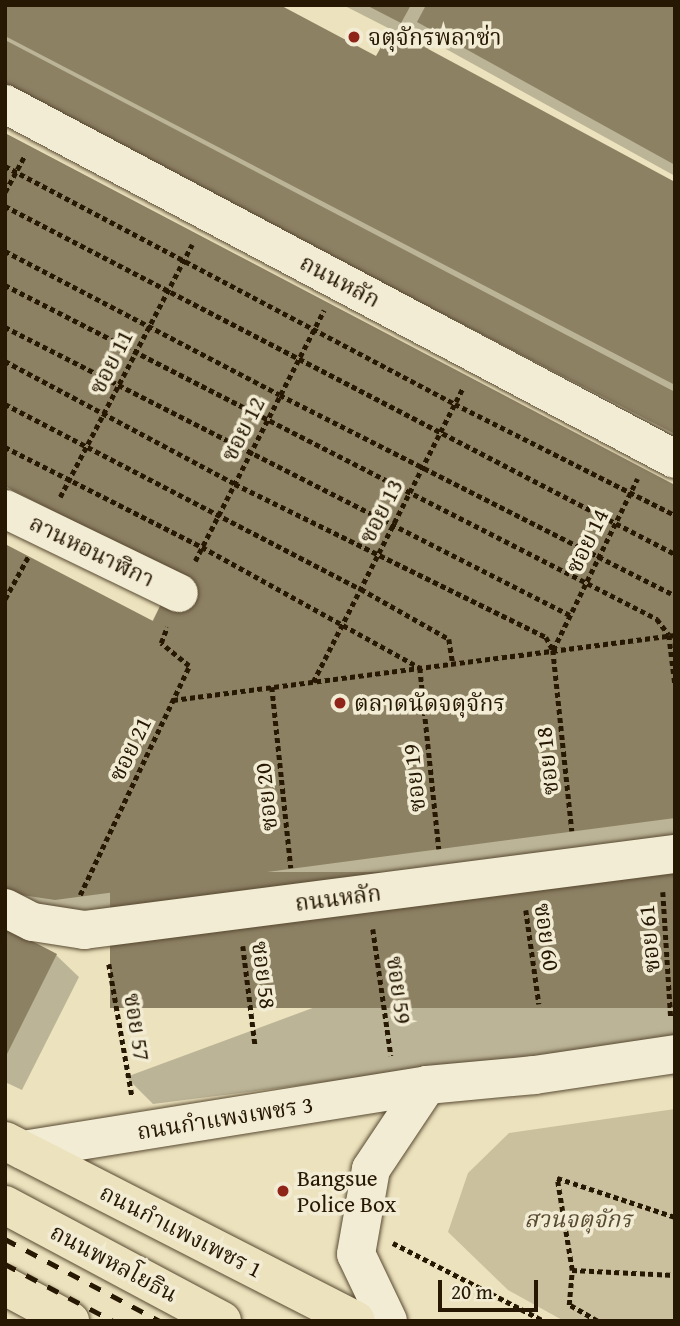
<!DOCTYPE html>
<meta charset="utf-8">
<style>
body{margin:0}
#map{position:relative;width:680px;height:1326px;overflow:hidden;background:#ece2bd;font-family:"Gentium Book Plus","Noto Serif Thai",serif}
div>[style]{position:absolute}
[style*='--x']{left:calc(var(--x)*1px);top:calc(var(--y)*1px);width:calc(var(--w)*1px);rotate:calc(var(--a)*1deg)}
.green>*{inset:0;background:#cac09d}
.shadow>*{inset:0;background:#0003}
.building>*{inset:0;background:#8d8164;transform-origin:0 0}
.path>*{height:4.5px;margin-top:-2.25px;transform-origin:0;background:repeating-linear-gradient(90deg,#261803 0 5px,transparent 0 8.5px)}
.roads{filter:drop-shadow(0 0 2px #584a32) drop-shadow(0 0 2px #584a32)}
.minor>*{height:38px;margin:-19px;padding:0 19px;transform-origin:19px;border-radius:19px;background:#f3ecd4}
.major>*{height:38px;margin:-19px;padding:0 19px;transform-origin:19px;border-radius:19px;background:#ece2bd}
.rail>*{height:5px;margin-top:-2.5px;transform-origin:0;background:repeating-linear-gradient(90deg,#261803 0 12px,transparent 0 24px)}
.dots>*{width:19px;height:19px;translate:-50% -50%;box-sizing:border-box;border:4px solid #f3ecd4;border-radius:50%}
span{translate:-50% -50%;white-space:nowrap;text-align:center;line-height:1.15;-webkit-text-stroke:7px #f3ecd4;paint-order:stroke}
.poi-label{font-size:23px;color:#261803}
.left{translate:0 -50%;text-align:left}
.street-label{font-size:23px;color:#261803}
.park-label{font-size:23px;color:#574a31;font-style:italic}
.frame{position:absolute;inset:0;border:7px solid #261803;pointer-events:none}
.scale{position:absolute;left:438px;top:1280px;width:100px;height:32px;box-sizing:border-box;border:4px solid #261803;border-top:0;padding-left:9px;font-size:21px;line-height:24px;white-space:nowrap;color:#261803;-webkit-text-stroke:5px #f3ecd4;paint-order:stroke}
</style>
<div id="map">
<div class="green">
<div style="clip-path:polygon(675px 1109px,675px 1321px,564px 1321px,508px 1290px,448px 1232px,468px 1173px,509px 1133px)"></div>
</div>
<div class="shadow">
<div style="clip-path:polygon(5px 5px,377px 58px,392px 30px,343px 5px,675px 5px,675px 176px,446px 49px,435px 38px,427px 51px,675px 184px,675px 443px,5px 97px)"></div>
<div style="clip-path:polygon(5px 135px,675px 488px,675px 842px,78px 922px,5px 898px,173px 582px,5px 495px)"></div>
<div style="clip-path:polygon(675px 874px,675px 1038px,153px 1104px,126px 1077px)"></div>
<div style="clip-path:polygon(5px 929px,56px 955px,79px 977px,22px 1090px,5px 1082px)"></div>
</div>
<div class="building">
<div style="clip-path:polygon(5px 5px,280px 5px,376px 56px,391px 29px,675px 182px,675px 385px,5px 36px)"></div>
<div style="clip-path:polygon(366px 5px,411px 5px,401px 23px)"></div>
<div style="clip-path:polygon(426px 5px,675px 5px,675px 165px,417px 22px)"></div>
<div style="clip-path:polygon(5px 40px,675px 392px,675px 434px,5px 88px)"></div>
<div style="clip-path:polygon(5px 133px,675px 485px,675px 818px,55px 900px,15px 894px,5px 889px,5px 544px,153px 621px,175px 574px,5px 486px)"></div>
<div style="left:675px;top:872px;width:136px;height:565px;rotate:90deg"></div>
<div style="clip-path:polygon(5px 927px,57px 954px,5px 1058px)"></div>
</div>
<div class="path">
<div style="--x:5;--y:166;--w:509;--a:27.87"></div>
<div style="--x:455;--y:404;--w:246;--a:26.8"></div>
<div style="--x:5;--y:192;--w:42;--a:-61.6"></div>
<div style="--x:5;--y:206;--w:755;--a:27.45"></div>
<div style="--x:5;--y:251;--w:310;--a:27.6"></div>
<div style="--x:280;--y:395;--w:443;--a:26.9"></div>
<div style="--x:5;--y:285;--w:733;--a:27.12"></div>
<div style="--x:657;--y:619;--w:20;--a:53"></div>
<div style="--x:669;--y:635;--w:49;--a:83"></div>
<div style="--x:5;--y:327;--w:634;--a:27.01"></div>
<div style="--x:5;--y:361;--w:261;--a:28.1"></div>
<div style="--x:235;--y:484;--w:347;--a:26.2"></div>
<div style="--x:546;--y:637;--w:15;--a:62"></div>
<div style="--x:553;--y:650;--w:182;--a:84"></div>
<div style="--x:5;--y:404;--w:401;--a:27.5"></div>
<div style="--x:361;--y:589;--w:101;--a:29.6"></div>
<div style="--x:449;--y:639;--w:24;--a:81"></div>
<div style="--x:5;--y:447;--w:221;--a:26.9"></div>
<div style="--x:202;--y:547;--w:249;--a:29"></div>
<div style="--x:420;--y:668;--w:182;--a:84"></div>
<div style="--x:60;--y:497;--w:285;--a:-62.4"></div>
<div style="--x:195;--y:561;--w:282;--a:-62.8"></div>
<div style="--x:5;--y:599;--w:48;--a:-61.3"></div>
<div style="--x:553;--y:650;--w:191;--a:-63.8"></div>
<div style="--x:313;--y:682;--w:331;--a:-63"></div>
<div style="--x:272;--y:687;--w:182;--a:84"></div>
<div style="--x:173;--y:700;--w:506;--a:-7.38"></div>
<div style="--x:663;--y:892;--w:127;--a:86.4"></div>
<div style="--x:80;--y:895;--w:254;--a:-64.5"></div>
<div style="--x:189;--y:666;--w:36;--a:-141"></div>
<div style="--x:161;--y:643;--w:17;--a:-69"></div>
<div style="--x:526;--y:910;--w:95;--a:82.1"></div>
<div style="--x:373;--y:929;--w:128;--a:81.9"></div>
<div style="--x:243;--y:946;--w:99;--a:83"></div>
<div style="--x:109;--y:964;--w:134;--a:80.1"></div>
<div style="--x:393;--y:1243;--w:170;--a:27.3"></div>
<div style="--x:572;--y:1270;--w:103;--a:2.8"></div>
<div style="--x:597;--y:1321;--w:32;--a:-150"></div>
<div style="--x:569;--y:1305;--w:35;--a:-85"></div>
<div style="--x:572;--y:1270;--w:93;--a:-99.3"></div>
<div style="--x:557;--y:1178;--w:124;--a:18.3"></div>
</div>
<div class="roads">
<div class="minor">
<div style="--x:5;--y:104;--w:758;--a:27.92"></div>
<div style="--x:5;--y:509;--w:193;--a:25.8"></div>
<div style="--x:5;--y:908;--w:31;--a:27"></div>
<div style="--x:33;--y:922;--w:52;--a:8.9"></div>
<div style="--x:84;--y:930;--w:596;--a:-7.33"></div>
<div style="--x:23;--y:1150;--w:409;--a:-9.1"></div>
<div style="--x:427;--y:1085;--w:108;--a:-5.3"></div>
<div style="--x:535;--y:1075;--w:142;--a:-8.5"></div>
<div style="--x:388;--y:1321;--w:74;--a:-115.5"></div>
<div style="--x:356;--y:1254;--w:86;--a:-80"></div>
<div style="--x:371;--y:1169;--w:101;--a:-56.3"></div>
</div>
<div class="major">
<div style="--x:5;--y:1141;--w:394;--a:27.1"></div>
<div style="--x:5;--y:1205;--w:246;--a:28.1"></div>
<div style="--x:5;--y:1286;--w:74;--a:28.3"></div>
</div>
</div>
<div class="rail">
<div style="--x:5;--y:1239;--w:175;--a:27.9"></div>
<div style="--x:5;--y:1264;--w:122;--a:27.8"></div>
</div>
<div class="dots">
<div style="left:354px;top:37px;background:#8f2418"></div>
<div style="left:340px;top:703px;background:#8f2418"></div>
<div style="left:283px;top:1191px;background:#8f2418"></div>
</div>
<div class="poi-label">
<span class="left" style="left:368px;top:37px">จตุจักรพลาซ่า</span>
<span class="left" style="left:354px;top:703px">ตลาดนัดจตุจักร</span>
<span class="left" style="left:297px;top:1191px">Bangsue<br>Police Box</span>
</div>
<div class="street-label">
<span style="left:340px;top:281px;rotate:28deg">ถนนหลัก</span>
<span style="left:111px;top:362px;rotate:-63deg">ซอย 11</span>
<span style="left:243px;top:429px;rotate:-63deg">ซอย 12</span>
<span style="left:381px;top:511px;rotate:-63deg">ซอย 13</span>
<span style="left:587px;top:541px;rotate:-64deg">ซอย 14</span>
<span style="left:92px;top:551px;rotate:26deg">ลานหอนาฬิกา</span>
<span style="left:130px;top:749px;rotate:-64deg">ซอย 21</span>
<span style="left:547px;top:761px;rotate:-96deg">ซอย 18</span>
<span style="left:414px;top:778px;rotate:-96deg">ซอย 19</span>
<span style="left:266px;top:797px;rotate:-96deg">ซอย 20</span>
<span style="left:338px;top:898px;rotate:-7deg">ถนนหลัก</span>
<span style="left:547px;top:937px;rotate:82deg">ซอย 60</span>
<span style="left:649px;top:939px;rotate:-95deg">ซอย 61</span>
<span style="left:264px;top:975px;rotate:83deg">ซอย 58</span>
<span style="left:399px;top:990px;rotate:82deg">ซอย 59</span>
<span style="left:137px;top:1027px;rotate:81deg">ซอย 57</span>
<span style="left:225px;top:1118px;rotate:-9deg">ถนนกำแพงเพชร 3</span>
<span style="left:181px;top:1231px;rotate:27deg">ถนนกำแพงเพชร 1</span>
<span style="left:114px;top:1263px;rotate:28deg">ถนนพหลโยธิน</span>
</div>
<div class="park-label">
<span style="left:578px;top:1219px">สวนจตุจักร</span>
</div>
<div class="frame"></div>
<div class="scale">20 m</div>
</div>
